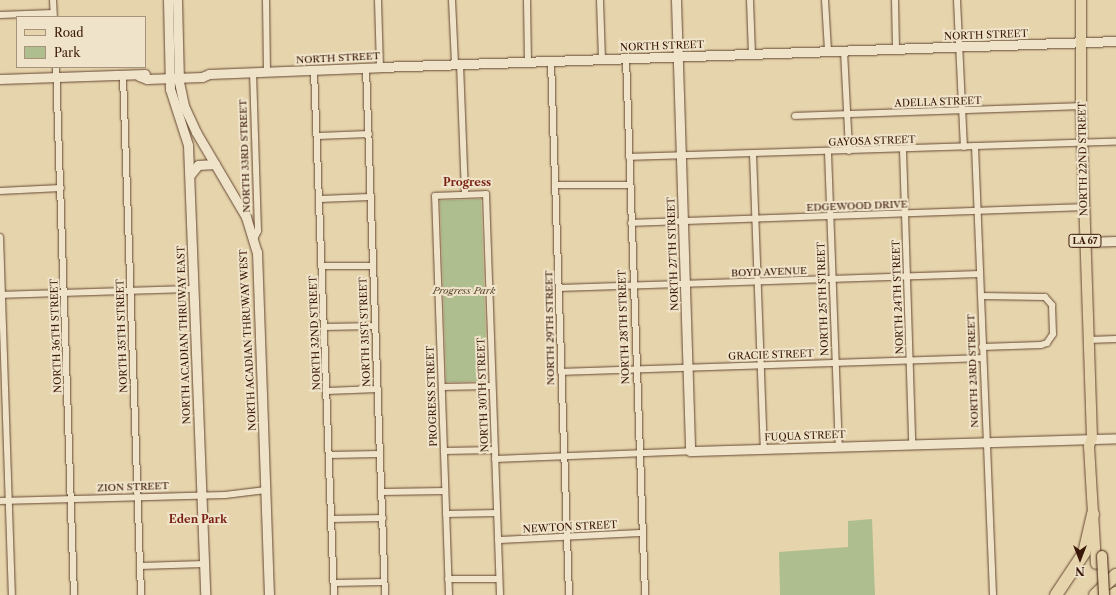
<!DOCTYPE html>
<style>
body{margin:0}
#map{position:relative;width:1116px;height:595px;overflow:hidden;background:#e6d4ac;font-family:"Libre Caslon Text",serif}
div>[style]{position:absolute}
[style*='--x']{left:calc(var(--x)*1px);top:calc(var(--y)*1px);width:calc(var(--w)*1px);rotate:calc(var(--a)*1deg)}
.green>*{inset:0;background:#aebe8e;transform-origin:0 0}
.roads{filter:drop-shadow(0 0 1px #654732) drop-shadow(0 0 1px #654732)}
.street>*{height:6px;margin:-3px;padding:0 3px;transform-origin:3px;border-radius:3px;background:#efe3c9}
.secondary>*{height:9px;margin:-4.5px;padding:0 4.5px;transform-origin:4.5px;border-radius:4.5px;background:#efe3c9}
.primary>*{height:10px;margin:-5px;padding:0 5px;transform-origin:5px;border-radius:5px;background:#e6d4ac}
.highway>*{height:12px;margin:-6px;padding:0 6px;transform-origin:6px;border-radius:6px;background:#e6d4ac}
.bridges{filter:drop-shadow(0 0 1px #3a1809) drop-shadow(0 0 1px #3a1809)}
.primary-bridge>*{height:10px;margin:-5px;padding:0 5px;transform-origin:5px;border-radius:5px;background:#e6d4ac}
span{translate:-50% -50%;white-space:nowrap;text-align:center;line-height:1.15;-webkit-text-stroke:4px #efe3c9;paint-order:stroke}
.shield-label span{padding:1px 3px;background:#efe3c9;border:1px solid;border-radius:3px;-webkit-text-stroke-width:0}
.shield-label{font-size:9px;color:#3a1809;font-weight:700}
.street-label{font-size:10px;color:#3a1809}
.park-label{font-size:10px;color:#5d4a31;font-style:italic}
.neighbourhood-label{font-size:11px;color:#7a1f14;font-weight:700}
.legend{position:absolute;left:16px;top:16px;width:130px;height:52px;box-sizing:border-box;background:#efe3c9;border:1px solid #a7927c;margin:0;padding:5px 7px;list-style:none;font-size:12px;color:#3a1809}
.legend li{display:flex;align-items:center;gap:8px;height:20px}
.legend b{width:20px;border:1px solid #a7927c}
.north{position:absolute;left:1060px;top:539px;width:40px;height:40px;-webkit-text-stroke:3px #efe3c9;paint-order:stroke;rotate:180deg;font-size:11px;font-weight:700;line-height:16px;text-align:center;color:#3a1809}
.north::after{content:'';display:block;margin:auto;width:14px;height:18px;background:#3a1809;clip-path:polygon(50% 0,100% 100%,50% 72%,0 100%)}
</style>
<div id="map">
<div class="green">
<div style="left:481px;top:199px;width:182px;height:41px;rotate:88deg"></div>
<div style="clip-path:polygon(872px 519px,875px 595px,780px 595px,779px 552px,848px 547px,848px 521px)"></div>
</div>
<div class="roads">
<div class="street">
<div style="--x:53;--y:0;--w:17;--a:87"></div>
<div style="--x:266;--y:0;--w:72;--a:89.2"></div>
<div style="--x:378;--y:0;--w:67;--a:88.3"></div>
<div style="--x:452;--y:0;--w:64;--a:87.3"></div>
<div style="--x:527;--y:0;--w:62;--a:89.1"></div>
<div style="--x:600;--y:0;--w:59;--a:88.1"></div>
<div style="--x:750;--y:0;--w:54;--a:87.9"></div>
<div style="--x:825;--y:0;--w:51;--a:86.6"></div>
<div style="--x:895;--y:0;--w:49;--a:88.8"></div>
<div style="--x:957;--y:0;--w:147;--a:87.3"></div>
<div style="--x:0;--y:15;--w:53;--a:-2.2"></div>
<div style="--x:844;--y:51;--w:100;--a:87.1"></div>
<div style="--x:626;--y:58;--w:537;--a:87.97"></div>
<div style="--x:551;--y:61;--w:534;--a:88.07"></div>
<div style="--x:460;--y:64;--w:130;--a:87.8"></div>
<div style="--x:56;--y:67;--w:528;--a:88.05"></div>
<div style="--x:366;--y:68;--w:527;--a:87.94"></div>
<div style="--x:314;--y:70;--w:525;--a:87.82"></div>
<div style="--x:253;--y:72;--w:159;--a:88.2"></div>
<div style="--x:258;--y:231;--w:9;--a:117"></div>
<div style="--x:123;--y:76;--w:519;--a:88.01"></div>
<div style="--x:795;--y:116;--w:286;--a:-2"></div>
<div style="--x:318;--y:136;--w:51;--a:-2.2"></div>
<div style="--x:975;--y:146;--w:449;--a:87.7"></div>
<div style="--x:903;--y:150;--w:294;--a:88.2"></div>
<div style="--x:828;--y:152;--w:294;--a:87.9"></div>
<div style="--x:753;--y:154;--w:294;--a:87.9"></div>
<div style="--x:629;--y:157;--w:487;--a:-1.8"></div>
<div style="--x:556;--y:185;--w:74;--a:0"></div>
<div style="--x:0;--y:191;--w:61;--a:-2.8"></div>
<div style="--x:320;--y:199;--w:50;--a:-2.3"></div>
<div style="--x:631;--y:223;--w:453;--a:-2"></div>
<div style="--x:0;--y:237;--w:358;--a:88.1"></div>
<div style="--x:322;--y:266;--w:51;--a:0"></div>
<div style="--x:559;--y:288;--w:421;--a:-1.9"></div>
<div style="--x:0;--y:295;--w:194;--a:-1.8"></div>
<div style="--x:981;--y:296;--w:64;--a:0.9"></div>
<div style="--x:1045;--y:297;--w:11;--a:49"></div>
<div style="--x:1052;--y:305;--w:29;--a:88"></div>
<div style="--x:1053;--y:334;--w:11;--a:124"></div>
<div style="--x:1047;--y:343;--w:6;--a:162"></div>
<div style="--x:1041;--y:345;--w:59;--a:178.1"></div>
<div style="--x:324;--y:327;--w:51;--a:-1.1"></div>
<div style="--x:1088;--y:340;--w:28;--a:-2"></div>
<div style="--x:561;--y:372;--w:421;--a:-1.9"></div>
<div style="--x:442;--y:387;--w:50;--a:-1.1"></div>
<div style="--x:327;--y:391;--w:51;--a:-2.2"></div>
<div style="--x:444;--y:451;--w:51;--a:-1.1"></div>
<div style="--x:329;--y:455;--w:51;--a:-1.1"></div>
<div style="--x:495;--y:459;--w:195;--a:-2.3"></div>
<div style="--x:382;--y:492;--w:63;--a:-0.9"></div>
<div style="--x:0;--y:501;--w:225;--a:-1.5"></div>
<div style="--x:225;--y:495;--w:41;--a:-7"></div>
<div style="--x:446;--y:514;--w:51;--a:-1.1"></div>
<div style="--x:331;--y:519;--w:52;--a:-1.1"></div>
<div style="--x:498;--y:540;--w:144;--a:-2.8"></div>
<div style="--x:140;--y:566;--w:64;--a:-1.8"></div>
<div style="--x:448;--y:579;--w:51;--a:0"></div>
<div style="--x:334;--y:583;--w:50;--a:-1.1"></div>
<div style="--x:449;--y:595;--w:399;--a:-92"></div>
<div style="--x:435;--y:196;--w:51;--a:-2.2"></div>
<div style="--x:486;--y:194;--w:401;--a:88"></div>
</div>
<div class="secondary">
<div style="--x:168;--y:0;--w:89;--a:88.7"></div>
<div style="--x:170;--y:89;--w:59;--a:72.2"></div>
<div style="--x:188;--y:145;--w:450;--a:87.8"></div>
<div style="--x:177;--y:0;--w:82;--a:88.6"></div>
<div style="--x:179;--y:82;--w:25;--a:78"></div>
<div style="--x:184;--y:106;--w:29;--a:65"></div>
<div style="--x:196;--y:132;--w:99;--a:59.5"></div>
<div style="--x:246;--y:217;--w:37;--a:73"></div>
<div style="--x:257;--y:252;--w:343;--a:88"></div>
<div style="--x:676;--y:0;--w:451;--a:88.2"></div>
<div style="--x:690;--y:451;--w:426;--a:-1.7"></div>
<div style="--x:139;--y:76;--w:9;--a:21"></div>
<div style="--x:147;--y:79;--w:55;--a:-2.1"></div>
<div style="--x:202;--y:77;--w:8;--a:-23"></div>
<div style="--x:209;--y:74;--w:171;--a:-2.3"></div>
<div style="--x:380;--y:67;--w:736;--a:-2.02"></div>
<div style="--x:0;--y:79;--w:145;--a:-2"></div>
<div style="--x:190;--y:175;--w:13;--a:-51"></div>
<div style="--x:198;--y:165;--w:17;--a:-3"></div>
<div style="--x:1085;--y:242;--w:31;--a:-2"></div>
</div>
<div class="primary">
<div style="--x:1081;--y:0;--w:106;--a:90"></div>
<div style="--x:1081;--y:106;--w:332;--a:88.1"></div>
<div style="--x:1092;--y:438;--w:9;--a:111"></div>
<div style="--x:1089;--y:446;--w:118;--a:86.6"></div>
</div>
<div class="highway">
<div style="--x:1056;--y:595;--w:50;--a:-56.3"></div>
<div style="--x:1084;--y:553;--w:40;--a:-77"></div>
<div style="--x:1095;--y:595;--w:29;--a:-44"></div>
<div style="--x:1113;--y:595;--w:4;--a:-34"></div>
</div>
</div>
<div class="bridges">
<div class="primary-bridge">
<div style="--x:1102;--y:556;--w:39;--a:87"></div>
</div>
</div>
<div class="shield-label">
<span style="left:1085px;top:241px">LA 67</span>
</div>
<div class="street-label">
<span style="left:986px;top:35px;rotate:-2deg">NORTH STREET</span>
<span style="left:662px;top:46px;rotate:-2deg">NORTH STREET</span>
<span style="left:338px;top:58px;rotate:-3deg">NORTH STREET</span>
<span style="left:938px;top:102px;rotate:-2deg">ADELLA STREET</span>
<span style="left:872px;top:141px;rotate:-2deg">GAYOSA STREET</span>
<span style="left:245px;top:156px;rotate:-92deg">NORTH 33RD STREET</span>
<span style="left:1083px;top:159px;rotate:-91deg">NORTH 22ND STREET</span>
<span style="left:857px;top:206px;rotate:-2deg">EDGEWOOD DRIVE</span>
<span style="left:673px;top:254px;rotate:-92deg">NORTH 27TH STREET</span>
<span style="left:769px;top:272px;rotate:-2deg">BOYD AVENUE</span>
<span style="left:898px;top:297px;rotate:-92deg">NORTH 24TH STREET</span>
<span style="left:823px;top:299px;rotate:-92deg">NORTH 25TH STREET</span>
<span style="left:624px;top:327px;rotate:-92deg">NORTH 28TH STREET</span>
<span style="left:550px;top:328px;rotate:-91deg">NORTH 29TH STREET</span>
<span style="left:365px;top:332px;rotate:-92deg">NORTH 31ST STREET</span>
<span style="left:315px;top:333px;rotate:-92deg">NORTH 32ND STREET</span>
<span style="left:184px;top:335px;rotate:-92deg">NORTH ACADIAN THRUWAY EAST</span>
<span style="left:56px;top:336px;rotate:-92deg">NORTH 36TH STREET</span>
<span style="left:122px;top:336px;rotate:-92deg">NORTH 35TH STREET</span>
<span style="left:248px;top:340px;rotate:-93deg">NORTH ACADIAN THRUWAY WEST</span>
<span style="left:771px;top:355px;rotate:-2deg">GRACIE STREET</span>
<span style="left:973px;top:371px;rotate:-92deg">NORTH 23RD STREET</span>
<span style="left:483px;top:395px;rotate:-92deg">NORTH 30TH STREET</span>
<span style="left:432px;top:396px;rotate:-92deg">PROGRESS STREET</span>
<span style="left:805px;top:436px;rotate:-2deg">FUQUA STREET</span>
<span style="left:133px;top:487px;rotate:-2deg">ZION STREET</span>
<span style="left:570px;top:527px;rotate:-3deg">NEWTON STREET</span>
</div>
<div class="park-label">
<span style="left:464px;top:291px">Progress Park</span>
</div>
<div class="neighbourhood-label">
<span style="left:467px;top:182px">Progress</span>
<span style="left:198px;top:519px">Eden Park</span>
</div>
<ul class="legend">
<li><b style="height:5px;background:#e6d4ac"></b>Road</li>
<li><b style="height:11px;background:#aebe8e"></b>Park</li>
</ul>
<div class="north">N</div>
</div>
